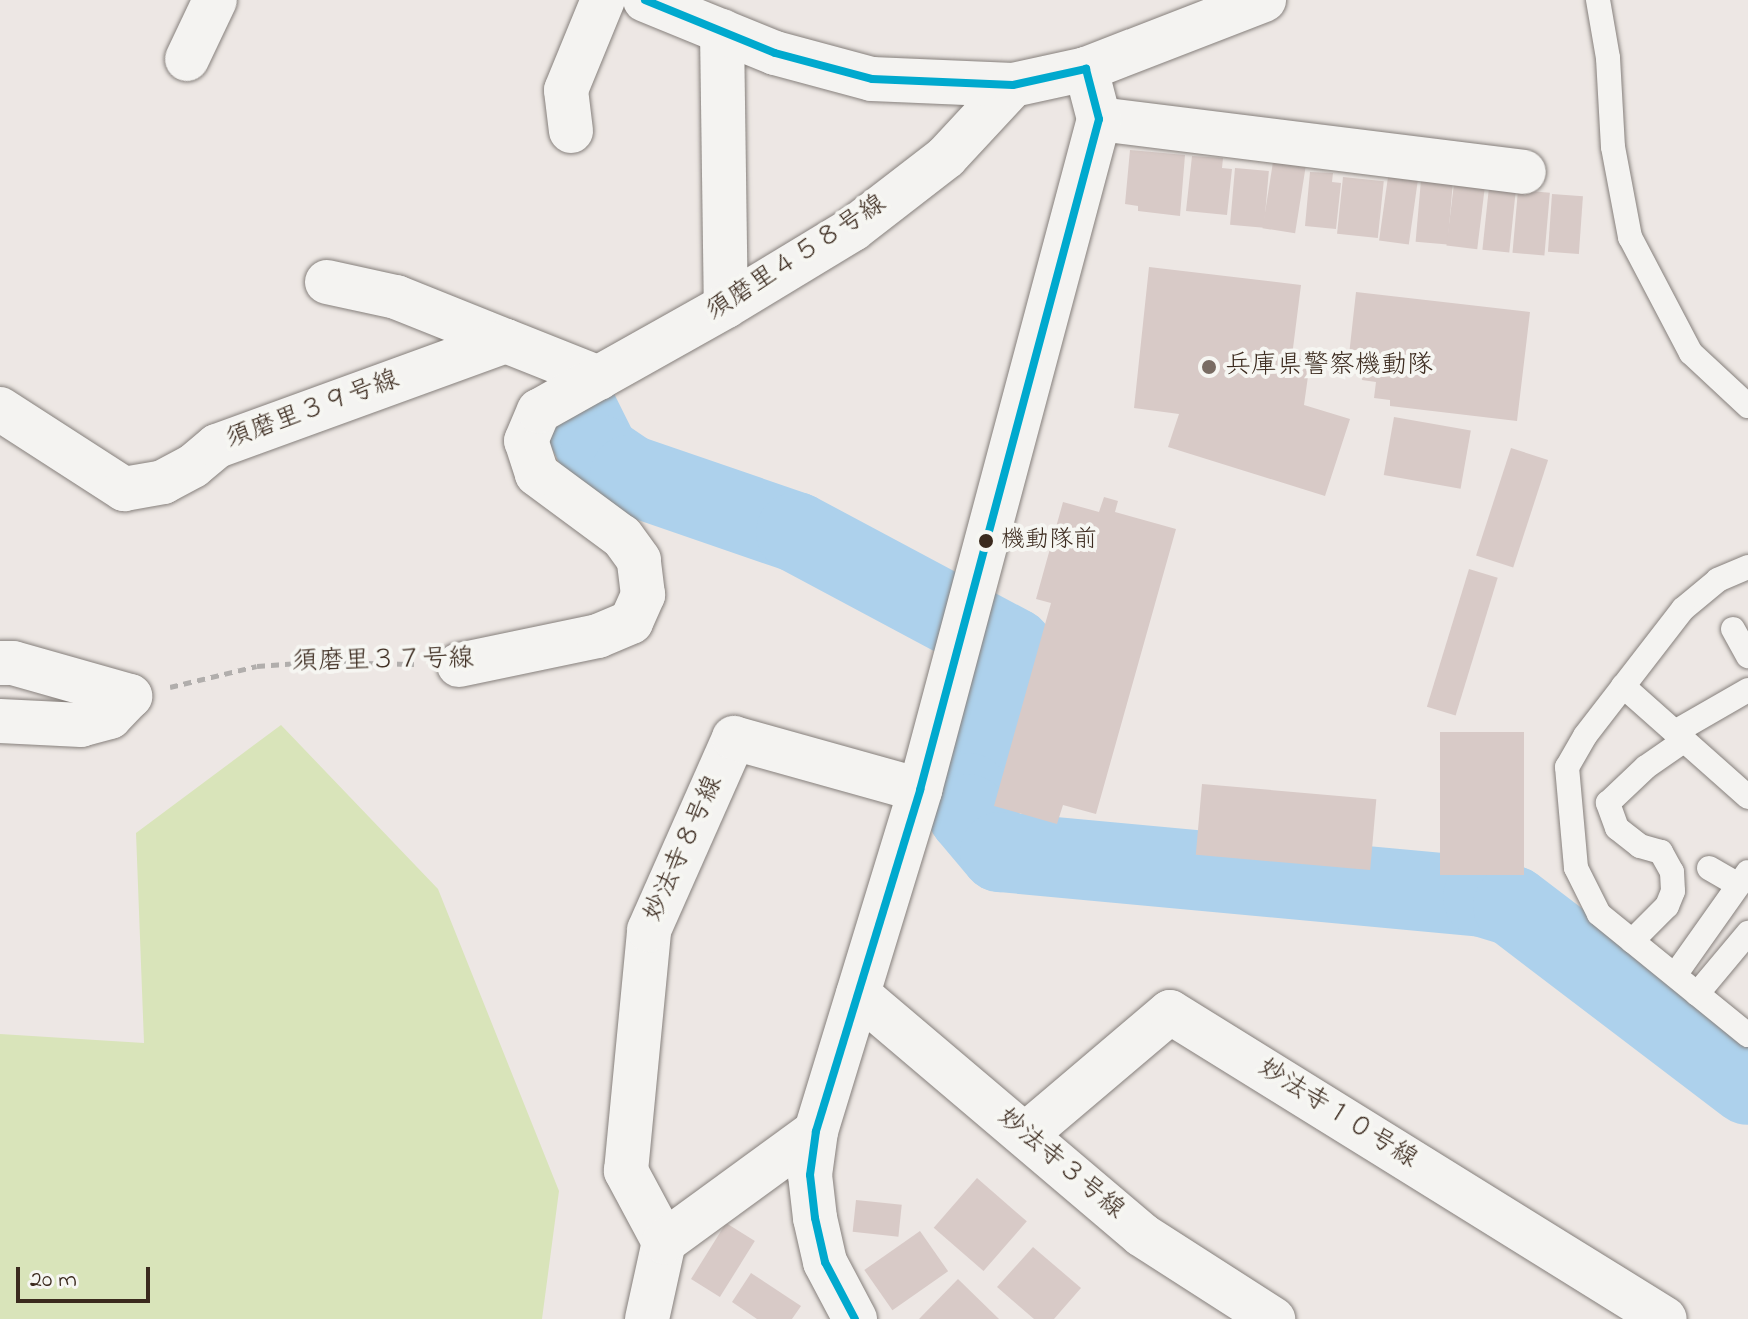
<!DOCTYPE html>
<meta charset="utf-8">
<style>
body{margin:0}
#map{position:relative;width:1748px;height:1319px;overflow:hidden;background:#ede7e4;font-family:"Indie Flower","Klee One",sans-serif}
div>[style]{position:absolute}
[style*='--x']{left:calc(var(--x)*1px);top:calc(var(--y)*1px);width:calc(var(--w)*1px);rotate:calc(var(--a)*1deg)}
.green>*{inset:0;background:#d9e4ba}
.river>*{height:80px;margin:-40px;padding:0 40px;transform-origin:40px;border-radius:40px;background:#add1ec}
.building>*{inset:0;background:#d8cac7;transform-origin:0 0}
.path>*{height:5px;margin-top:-2.5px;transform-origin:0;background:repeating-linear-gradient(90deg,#b1aeac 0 8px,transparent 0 14px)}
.roads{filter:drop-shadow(0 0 2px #86807c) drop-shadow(0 0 2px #86807c)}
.service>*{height:24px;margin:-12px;padding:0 12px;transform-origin:12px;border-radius:12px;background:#f4f3f1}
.minor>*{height:44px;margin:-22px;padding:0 22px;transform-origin:22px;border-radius:22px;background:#f4f3f1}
.tertiary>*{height:44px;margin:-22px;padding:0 22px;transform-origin:22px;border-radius:22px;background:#f4f3f1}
.bus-1>*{height:8px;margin:-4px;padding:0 4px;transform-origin:4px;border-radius:4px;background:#00a9ce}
.dots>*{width:22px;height:22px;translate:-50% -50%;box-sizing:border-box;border:4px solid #f6f6f2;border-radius:50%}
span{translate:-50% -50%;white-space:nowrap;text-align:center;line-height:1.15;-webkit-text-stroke:8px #f6f6f2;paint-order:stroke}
.bus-label{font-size:24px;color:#3b2a1e}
.left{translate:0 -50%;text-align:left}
.street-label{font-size:26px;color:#3b2a1e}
.poi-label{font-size:26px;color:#3b2a1e}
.scale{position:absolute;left:16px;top:1267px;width:134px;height:36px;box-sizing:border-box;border:4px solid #3b2a1e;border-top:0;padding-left:10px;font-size:24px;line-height:28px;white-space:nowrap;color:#3b2a1e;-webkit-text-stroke:6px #f6f6f2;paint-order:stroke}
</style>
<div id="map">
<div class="green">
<div style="clip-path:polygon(281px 725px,438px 889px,559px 1191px,542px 1319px,0 1319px,0 1034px,144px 1043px,136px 833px)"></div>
</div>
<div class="river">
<div style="--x:578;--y:411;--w:49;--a:63.4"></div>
<div style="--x:600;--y:455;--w:36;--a:34"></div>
<div style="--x:630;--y:475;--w:176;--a:19"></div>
<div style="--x:796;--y:532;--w:246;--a:28.1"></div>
<div style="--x:1013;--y:648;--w:152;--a:106.9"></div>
<div style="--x:969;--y:793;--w:21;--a:93"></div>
<div style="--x:968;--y:814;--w:50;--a:49.9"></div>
<div style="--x:1000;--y:852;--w:485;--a:5.3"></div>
<div style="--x:1483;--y:897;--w:31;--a:17"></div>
<div style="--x:1513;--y:906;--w:295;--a:37.3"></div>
</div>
<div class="building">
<div style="clip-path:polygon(1130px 150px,1185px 155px,1180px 216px,1138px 211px,1138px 206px,1125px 204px)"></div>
<div style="clip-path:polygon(1192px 156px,1223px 158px,1222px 168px,1232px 169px,1227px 215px,1186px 211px)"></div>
<div style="left:1273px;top:162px;width:33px;height:67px;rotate:9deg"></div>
<div style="left:1235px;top:168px;width:34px;height:57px;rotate:5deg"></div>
<div style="clip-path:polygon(1310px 172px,1333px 173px,1332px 182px,1341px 183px,1336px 229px,1305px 226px)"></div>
<div style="left:1343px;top:177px;width:41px;height:57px;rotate:6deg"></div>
<div style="left:1388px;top:177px;width:30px;height:64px;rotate:8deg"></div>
<div style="left:1421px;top:180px;width:32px;height:62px;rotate:5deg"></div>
<div style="left:1454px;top:184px;width:31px;height:62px;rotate:7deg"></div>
<div style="left:1489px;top:187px;width:27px;height:63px;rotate:6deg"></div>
<div style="left:1518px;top:190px;width:32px;height:63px;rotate:5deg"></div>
<div style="left:1552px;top:194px;width:31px;height:58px;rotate:4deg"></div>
<div style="clip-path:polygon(1149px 267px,1301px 285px,1292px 356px,1310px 362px,1304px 405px,1350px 419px,1325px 496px,1168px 447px,1179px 414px,1134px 408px)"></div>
<div style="clip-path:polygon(1356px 292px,1530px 312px,1517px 421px,1390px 406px,1390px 400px,1374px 398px,1376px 382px,1362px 380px,1363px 366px,1348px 364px)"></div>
<div style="left:1394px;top:417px;width:78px;height:59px;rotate:10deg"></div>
<div style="left:1511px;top:448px;width:39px;height:113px;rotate:18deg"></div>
<div style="clip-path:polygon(1104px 497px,1118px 501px,1115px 512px,1176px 529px,1096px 814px,1063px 805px,1057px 824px,994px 806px,1051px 603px,1036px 599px,1063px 502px,1099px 512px)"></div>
<div style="left:1469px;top:569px;width:30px;height:144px;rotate:17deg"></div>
<div style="left:1440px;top:732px;width:84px;height:143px"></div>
<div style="left:1202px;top:784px;width:175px;height:71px;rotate:5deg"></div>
<div style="left:977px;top:1178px;width:66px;height:66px;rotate:41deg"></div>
<div style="left:856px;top:1200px;width:46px;height:32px;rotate:6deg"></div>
<div style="left:726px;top:1223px;width:34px;height:66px;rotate:32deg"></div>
<div style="left:920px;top:1231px;width:49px;height:68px;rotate:55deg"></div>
<div style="clip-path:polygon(1033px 1247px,1081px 1288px,1054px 1319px,1034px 1319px,997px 1287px)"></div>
<div style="clip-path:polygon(751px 1273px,801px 1306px,792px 1319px,757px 1319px,732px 1302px)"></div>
<div style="clip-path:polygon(958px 1279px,999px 1319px,919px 1319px)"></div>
</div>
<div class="path">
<div style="--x:170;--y:687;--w:89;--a:-13.6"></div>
<div style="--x:257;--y:666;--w:56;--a:-4.1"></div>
<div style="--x:313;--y:662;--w:101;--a:1.1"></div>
</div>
<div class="roads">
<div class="service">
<div style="--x:1598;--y:0;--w:59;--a:80.2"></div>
<div style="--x:1608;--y:58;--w:89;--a:86.8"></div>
<div style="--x:1613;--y:147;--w:92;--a:79.3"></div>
<div style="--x:1630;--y:237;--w:131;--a:62.3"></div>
<div style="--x:1691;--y:353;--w:78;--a:42.9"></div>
<div style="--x:1748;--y:567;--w:33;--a:157"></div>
<div style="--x:1718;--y:580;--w:45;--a:140.4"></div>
<div style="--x:1683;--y:609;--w:160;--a:127.7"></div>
<div style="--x:1585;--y:736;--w:36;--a:120"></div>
<div style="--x:1567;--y:767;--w:101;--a:84.9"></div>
<div style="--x:1576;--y:868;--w:51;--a:63.4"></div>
<div style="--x:1599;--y:914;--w:192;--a:39.1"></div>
<div style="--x:1733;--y:629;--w:31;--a:61"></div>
<div style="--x:1623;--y:686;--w:167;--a:41.6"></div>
<div style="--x:1675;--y:732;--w:84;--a:-29.9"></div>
<div style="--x:1709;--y:868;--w:34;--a:30"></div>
<div style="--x:1632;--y:941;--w:49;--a:-45"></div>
<div style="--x:1667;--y:906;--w:16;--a:-68"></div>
<div style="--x:1673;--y:891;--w:19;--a:-93"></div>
<div style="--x:1672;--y:872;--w:23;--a:-119"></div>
<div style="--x:1661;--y:852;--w:22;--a:-164"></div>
<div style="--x:1640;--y:846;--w:29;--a:-142"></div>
<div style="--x:1617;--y:828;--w:27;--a:-110"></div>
<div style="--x:1608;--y:803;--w:52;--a:-43.5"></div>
<div style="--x:1646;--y:767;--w:47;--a:-34.7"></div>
<div style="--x:1675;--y:975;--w:126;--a:-54.7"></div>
<div style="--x:1697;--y:994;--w:80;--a:-50.1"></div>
</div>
<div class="minor">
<div style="--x:722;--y:31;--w:275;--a:89.2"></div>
<div style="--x:187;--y:59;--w:65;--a:-64.6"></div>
<div style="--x:1099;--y:119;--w:428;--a:7.1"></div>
<div style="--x:571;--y:131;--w:41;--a:-97"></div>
<div style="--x:566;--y:90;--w:97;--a:-67.7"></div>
<div style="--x:327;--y:282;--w:71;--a:12.3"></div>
<div style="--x:396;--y:297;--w:118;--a:21.8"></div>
<div style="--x:0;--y:409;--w:148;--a:32.8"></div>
<div style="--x:124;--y:489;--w:40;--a:-10"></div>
<div style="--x:163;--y:482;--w:34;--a:-28"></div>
<div style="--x:193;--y:466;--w:31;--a:-40"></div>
<div style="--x:217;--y:446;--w:307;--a:-20"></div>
<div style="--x:506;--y:341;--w:100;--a:21.7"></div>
<div style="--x:0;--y:663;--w:13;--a:0"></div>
<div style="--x:13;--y:663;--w:122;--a:15.8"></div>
<div style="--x:130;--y:696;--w:29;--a:134"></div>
<div style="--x:110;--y:717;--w:30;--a:165"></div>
<div style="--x:81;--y:725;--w:81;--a:-177.2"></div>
<div style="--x:459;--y:665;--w:142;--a:-11.8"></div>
<div style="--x:598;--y:636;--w:36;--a:-23"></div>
<div style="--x:631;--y:622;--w:30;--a:-66"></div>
<div style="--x:643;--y:595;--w:35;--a:-97"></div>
<div style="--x:639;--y:560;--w:29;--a:-126"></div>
<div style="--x:622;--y:537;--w:106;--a:-143.5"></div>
<div style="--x:537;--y:474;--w:35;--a:-108"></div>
<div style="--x:526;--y:441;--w:33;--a:-67"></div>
<div style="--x:539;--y:411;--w:214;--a:-29.3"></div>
<div style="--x:726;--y:306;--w:149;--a:-31.2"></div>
<div style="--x:853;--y:229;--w:118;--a:-37.7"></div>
<div style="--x:946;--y:157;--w:98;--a:-47.1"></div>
<div style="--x:858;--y:994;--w:372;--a:40.3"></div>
<div style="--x:1142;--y:1235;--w:156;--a:32.7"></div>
<div style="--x:1025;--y:1135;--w:190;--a:-40.3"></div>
<div style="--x:1170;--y:1012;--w:582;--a:31.81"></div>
<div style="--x:664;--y:1242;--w:81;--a:-118.2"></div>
<div style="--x:626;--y:1171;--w:242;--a:-84.5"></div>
<div style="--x:649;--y:930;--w:210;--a:-66.1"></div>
<div style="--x:734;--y:738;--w:193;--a:15.6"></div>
<div style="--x:647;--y:1319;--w:79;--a:-77.6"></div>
<div style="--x:664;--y:1242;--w:188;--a:-36.1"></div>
</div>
<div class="tertiary">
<div style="--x:645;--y:0;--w:140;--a:22.2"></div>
<div style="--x:775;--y:53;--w:100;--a:15"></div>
<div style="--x:872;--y:79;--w:141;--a:2.4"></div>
<div style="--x:1013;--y:85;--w:75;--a:-12.4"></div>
<div style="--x:1086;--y:69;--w:191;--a:-21.2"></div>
<div style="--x:855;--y:1319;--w:64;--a:-117.8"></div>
<div style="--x:825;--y:1262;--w:45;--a:-102.8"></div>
<div style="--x:815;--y:1218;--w:43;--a:-96.6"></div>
<div style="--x:810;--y:1175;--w:44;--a:-82.2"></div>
<div style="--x:816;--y:1131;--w:357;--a:-73"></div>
<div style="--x:920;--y:790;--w:694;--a:-75.06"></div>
<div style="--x:1099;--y:119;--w:52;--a:-104.6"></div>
</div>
</div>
<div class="bus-1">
<div style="--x:645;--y:0;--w:140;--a:22.2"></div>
<div style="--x:775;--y:53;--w:100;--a:15"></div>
<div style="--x:872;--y:79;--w:141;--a:2.4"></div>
<div style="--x:1013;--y:85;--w:75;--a:-12.4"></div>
<div style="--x:855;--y:1319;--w:64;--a:-117.8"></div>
<div style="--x:825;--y:1262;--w:45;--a:-102.8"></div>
<div style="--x:815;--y:1218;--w:43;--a:-96.6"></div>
<div style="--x:810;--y:1175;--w:44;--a:-82.2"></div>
<div style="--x:816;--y:1131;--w:357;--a:-73"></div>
<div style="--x:920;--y:790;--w:694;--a:-75.06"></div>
<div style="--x:1099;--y:119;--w:52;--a:-104.6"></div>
</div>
<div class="dots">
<div style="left:1209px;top:367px;background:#796c63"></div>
<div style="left:986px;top:541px;background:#3b2a1e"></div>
</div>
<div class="bus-label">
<span class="left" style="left:1001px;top:541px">機動隊前</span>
</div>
<div class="street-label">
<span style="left:797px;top:259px;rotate:-33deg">須磨里４５８号線</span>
<span style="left:313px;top:411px;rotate:-20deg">須磨里３９号線</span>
<span style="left:383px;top:662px;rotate:-1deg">須磨里３７号線</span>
<span style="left:685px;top:849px;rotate:-66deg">妙法寺８号線</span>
<span style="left:1337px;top:1115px;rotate:32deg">妙法寺１０号線</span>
<span style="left:1060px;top:1165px;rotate:40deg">妙法寺３号線</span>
</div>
<div class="poi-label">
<span class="left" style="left:1225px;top:367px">兵庫県警察機動隊</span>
</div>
<div class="scale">20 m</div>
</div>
